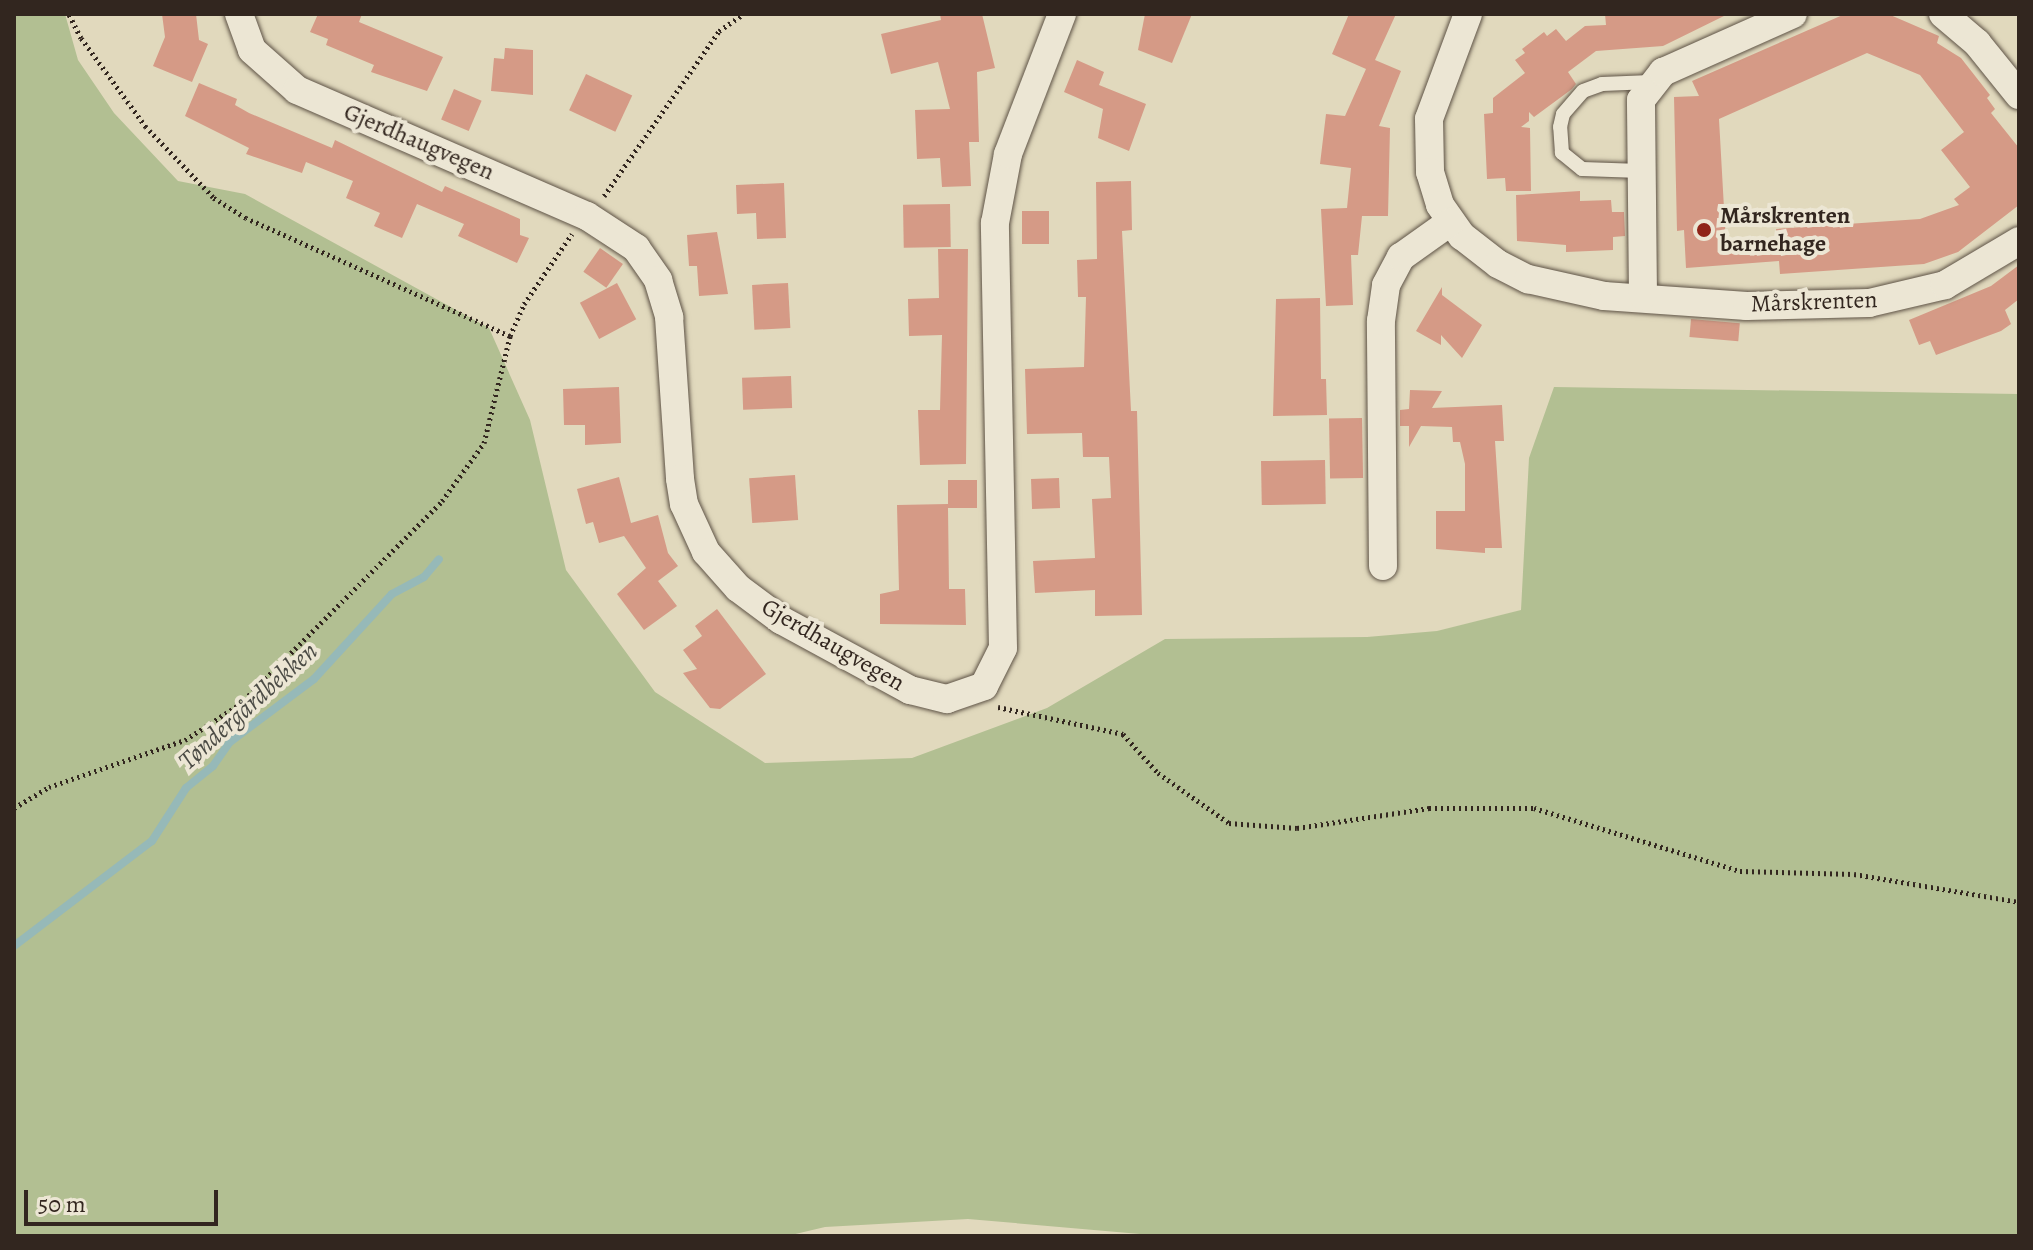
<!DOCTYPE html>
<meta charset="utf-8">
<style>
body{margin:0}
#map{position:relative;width:2033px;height:1250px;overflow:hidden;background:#e1d9bd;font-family:Alegreya,serif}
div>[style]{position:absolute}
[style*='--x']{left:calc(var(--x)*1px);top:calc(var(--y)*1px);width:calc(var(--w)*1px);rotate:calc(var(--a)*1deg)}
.green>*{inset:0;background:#b2bf92}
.stream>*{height:8px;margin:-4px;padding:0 4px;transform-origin:4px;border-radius:4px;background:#96b9b8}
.building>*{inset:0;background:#d59a86;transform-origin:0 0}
.path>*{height:5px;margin-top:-2.5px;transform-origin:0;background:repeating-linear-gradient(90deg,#32261f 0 2px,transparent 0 6px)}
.roads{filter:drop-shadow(0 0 2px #5e5346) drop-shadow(0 0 2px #5e5346)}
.lane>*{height:14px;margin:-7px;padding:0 7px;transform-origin:7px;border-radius:7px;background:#ece6d4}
.street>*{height:28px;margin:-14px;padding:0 14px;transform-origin:14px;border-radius:14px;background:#ece6d4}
.dots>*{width:22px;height:22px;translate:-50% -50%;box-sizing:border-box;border:4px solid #ece6d4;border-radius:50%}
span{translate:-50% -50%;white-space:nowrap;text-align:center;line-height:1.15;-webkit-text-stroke:8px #ece6d4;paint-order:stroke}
.street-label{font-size:24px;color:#32261f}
.poi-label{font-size:24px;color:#32261f;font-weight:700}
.left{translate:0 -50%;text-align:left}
.water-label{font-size:26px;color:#4b4b45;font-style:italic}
.frame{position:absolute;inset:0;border:16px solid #32261f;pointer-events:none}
.scale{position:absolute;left:24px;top:1190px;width:194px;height:36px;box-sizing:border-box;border:4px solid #32261f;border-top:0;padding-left:10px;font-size:24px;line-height:28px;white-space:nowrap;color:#32261f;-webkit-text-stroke:6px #ece6d4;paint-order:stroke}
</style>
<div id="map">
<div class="green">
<div style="clip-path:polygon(14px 14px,65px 14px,78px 60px,114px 113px,178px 181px,245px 194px,489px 328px,530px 420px,566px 570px,655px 692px,765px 763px,912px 758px,1047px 708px,1165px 639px,1367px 637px,1437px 631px,1521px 610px,1529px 458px,1554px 387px,2019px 394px,2019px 1236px,1163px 1236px,968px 1219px,825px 1227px,787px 1236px,14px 1236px)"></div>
</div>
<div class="stream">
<div style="--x:14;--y:946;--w:173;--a:-37.3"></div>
<div style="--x:152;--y:841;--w:63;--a:-57.3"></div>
<div style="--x:186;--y:788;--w:35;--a:-39"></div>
<div style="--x:213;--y:766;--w:29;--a:-55"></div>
<div style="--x:230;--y:742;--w:105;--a:-36.9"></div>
<div style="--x:314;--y:679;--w:115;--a:-47.5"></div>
<div style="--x:392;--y:594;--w:36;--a:-28"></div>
<div style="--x:424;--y:577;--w:23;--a:-50"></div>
</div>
<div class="building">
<div style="clip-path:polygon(162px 14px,196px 14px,199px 40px,208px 44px,192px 82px,153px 66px,165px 37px)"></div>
<div style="clip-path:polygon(318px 14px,362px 14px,359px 22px,443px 57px,427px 91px,371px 72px,374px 65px,326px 45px,328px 39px,310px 32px)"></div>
<div style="clip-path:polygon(940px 14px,982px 14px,995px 68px,977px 72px,979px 142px,969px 142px,971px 186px,942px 187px,940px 158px,917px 159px,915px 110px,950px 109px,938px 62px,891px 74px,881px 34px,941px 20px)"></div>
<div style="clip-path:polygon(1145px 14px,1192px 14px,1172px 63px,1138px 50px)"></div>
<div style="clip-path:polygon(1349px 14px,1396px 14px,1375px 60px,1401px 71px,1379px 126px,1390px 128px,1388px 216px,1362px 216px,1358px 255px,1351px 255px,1353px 305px,1326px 306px,1321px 209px,1347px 208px,1351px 168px,1320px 164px,1326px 114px,1345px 116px,1366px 69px,1332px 54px)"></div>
<div style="clip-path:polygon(1605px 14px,1728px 14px,1663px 46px,1596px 51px,1568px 72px,1576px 84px,1572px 89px,1534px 117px,1529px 112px,1529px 121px,1521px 127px,1530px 128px,1531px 191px,1506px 191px,1505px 178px,1487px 179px,1484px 114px,1493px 113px,1493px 98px,1525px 73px,1515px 60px,1525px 53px,1522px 49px,1544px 32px,1547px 36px,1556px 29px,1566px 41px,1585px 26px,1606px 25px)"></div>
<div style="clip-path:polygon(evenodd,1845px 14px,1888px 14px,1939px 36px,1937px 43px,1961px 58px,1990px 95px,1987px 98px,1995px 109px,1991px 113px,2019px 148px,2019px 205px,1958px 252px,1924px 264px,1780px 274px,1779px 261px,1686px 268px,1684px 230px,1677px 231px,1674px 97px,1699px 96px,1692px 81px,1845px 14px,1867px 53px,1920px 75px,1964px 132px,1941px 150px,1970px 187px,1954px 199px,1959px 205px,1920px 219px,1776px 229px,1777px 239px,1726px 244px,1719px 119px,1867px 53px)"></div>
<div style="clip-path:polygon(505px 48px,533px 50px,533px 95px,491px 91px,494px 58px,504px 59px)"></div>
<div style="clip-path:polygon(1077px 60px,1104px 72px,1099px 85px,1146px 104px,1129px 151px,1098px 138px,1103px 109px,1064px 92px)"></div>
<div style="left:586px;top:74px;width:51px;height:40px;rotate:25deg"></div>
<div style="clip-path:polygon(199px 83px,237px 99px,235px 105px,249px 113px,332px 148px,335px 140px,442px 192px,445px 186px,520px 219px,520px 235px,529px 238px,517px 263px,458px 236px,464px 224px,417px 204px,402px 238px,374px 226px,380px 213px,346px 198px,353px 181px,306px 162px,302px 173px,246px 154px,249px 148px,185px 116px)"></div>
<div style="left:454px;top:89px;width:30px;height:33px;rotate:23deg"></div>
<div style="clip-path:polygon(1131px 181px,1132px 230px,1122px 231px,1131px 411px,1137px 411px,1142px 615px,1095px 616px,1095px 590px,1035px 593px,1033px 561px,1095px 558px,1092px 499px,1111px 498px,1109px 457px,1083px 457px,1082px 433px,1027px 434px,1025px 369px,1084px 367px,1086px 297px,1078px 297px,1077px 260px,1097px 259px,1096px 182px)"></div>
<div style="clip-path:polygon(784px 183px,786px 238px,757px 239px,756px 213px,737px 214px,736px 185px)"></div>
<div style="clip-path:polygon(1580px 191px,1580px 201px,1611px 200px,1612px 212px,1624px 212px,1625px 236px,1613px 237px,1613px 250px,1566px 252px,1566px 245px,1517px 241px,1516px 195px)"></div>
<div style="left:950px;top:204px;width:43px;height:47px;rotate:89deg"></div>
<div style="left:1022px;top:211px;width:27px;height:33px"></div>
<div style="clip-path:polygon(717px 232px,728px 294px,699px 296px,697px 266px,689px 266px,687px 235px)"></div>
<div style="left:600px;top:248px;width:28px;height:29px;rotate:35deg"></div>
<div style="clip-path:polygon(938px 249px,968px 249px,966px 464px,920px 465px,918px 410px,940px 410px,942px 335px,909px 336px,908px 299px,939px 298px)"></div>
<div style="clip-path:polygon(2019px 265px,2019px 299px,2005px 310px,2011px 324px,2001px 331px,1936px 355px,1930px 341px,1919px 345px,1909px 320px,1991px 286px)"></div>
<div style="left:617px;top:283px;width:41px;height:42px;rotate:62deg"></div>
<div style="left:788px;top:283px;width:45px;height:36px;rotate:87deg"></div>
<div style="clip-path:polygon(1442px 287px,1442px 295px,1482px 325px,1462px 358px,1441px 335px,1441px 345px,1416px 331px)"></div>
<div style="clip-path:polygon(1320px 298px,1321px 379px,1326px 379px,1327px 415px,1273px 416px,1276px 299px)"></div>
<div style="left:1691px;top:319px;width:49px;height:18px;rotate:5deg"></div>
<div style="left:791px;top:376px;width:32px;height:49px;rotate:88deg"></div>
<div style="clip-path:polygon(619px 387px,621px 443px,585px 445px,585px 425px,564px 425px,563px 389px)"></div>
<div style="clip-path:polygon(1410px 390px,1442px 391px,1432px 408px,1502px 405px,1504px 441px,1495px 441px,1502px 548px,1485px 548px,1485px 553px,1436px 549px,1436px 511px,1465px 511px,1465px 464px,1460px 442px,1453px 442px,1452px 427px,1421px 426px,1409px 447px,1409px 426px,1400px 426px,1400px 410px,1409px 409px)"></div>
<div style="left:1362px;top:418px;width:60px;height:33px;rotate:89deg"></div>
<div style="left:1325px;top:460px;width:44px;height:64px;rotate:89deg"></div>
<div style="left:795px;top:475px;width:45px;height:46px;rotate:86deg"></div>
<div style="clip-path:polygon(619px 477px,631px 523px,658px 515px,668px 553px,678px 566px,658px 581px,677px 606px,644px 630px,617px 594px,646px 568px,624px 536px,599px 543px,593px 522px,586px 524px,577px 489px)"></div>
<div style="left:1059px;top:478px;width:30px;height:28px;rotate:88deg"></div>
<div style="clip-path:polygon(948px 480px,977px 480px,977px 508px,948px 508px,949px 589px,965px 589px,966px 625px,880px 624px,880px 594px,899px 590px,897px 505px,948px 504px)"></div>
<div style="clip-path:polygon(717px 609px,766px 674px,720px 709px,710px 708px,683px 673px,697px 669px,683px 650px,702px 636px,695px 626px)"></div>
</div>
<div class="path">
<div style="--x:604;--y:196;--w:201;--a:-55.1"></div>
<div style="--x:719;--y:31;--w:29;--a:-35"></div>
<div style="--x:510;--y:336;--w:35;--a:-66"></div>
<div style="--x:524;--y:304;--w:85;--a:-55.6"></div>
<div style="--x:998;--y:707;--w:128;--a:12.2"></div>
<div style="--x:1123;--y:734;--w:52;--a:48.1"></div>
<div style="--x:1158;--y:773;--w:87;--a:35.2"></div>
<div style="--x:1229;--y:823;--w:68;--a:4.2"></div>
<div style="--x:1297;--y:828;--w:134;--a:-8.6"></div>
<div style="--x:1429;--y:808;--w:105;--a:0"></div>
<div style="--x:1534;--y:808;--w:215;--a:17"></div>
<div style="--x:1740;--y:871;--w:114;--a:1.5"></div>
<div style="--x:1854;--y:874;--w:167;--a:9.6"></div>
<div style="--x:14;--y:808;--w:41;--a:-31"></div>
<div style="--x:49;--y:787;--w:144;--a:-19.1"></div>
<div style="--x:185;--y:740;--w:66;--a:-33.2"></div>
<div style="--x:240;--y:704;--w:286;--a:-45.1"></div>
<div style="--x:442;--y:501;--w:72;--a:-54.1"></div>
<div style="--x:484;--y:443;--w:110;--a:-76.3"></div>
<div style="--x:510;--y:336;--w:289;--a:-155.9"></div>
<div style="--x:246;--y:218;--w:39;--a:-148"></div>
<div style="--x:213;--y:197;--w:97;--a:-133.7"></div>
<div style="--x:146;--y:127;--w:110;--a:-126.1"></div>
<div style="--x:81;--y:38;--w:27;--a:-117"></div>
</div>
<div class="roads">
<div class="lane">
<div style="--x:1641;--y:171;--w:59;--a:-178.1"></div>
<div style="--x:1582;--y:169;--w:26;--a:-141"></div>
<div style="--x:1562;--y:153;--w:26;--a:-94"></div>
<div style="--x:1560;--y:127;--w:13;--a:-77"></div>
<div style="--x:1563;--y:114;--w:30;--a:-49"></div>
<div style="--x:1583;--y:91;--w:20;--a:-20"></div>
<div style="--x:1602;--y:84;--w:49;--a:-2.3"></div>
</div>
<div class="street">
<div style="--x:239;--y:14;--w:38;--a:70"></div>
<div style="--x:252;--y:50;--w:60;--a:41.6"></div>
<div style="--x:297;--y:90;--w:316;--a:23.5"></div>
<div style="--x:587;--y:216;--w:59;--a:33.1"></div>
<div style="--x:636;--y:248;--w:39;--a:55"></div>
<div style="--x:658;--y:280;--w:39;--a:73"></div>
<div style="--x:669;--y:317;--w:162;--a:86.1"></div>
<div style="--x:680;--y:479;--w:25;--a:81"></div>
<div style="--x:684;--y:504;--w:53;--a:65.4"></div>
<div style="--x:706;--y:552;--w:48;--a:48.4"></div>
<div style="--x:738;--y:588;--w:54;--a:36.7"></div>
<div style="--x:781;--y:620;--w:147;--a:28.5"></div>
<div style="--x:910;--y:690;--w:38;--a:14"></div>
<div style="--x:947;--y:699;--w:39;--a:-19"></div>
<div style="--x:984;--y:686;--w:42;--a:-63.4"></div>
<div style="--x:1003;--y:648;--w:425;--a:-91.1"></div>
<div style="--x:995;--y:223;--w:70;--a:-79.3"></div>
<div style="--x:1008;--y:154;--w:150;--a:-68.9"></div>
<div style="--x:1468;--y:14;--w:112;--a:110.4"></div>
<div style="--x:1429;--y:119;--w:53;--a:88.9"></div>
<div style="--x:1430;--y:172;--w:34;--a:73"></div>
<div style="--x:1440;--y:205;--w:38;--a:55"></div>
<div style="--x:1462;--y:236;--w:46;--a:37.9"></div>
<div style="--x:1498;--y:264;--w:34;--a:27"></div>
<div style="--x:1528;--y:279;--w:78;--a:12.6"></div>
<div style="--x:1604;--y:296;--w:143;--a:4"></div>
<div style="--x:1747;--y:306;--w:122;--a:-1.4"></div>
<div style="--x:1869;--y:303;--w:78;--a:-13.3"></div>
<div style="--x:1945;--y:285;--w:86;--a:-30.7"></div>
<div style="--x:1943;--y:14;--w:45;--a:40.5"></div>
<div style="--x:1977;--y:43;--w:67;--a:51.1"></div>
<div style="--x:1643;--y:296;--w:196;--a:-90.6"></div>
<div style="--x:1641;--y:100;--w:36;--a:-52"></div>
<div style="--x:1663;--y:72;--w:142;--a:-24"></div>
<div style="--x:1383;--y:566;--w:245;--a:-90.5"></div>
<div style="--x:1381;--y:321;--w:36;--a:-82"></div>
<div style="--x:1386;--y:285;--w:32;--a:-62"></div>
<div style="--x:1401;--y:257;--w:60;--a:-35.5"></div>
</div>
</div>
<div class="dots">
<div style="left:1704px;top:230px;background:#8f2418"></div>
</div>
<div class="street-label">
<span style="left:419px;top:142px;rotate:23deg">Gjerdhaugvegen</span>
<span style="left:1814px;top:302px;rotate:-2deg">Mårskrenten</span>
<span style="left:833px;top:645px;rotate:30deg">Gjerdhaugvegen</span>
</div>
<div class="poi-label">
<span class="left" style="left:1720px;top:230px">Mårskrenten<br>barnehage</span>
</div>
<div class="water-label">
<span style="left:248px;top:706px;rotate:-42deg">Tøndergårdbekken</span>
</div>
<div class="frame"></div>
<div class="scale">50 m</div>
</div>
